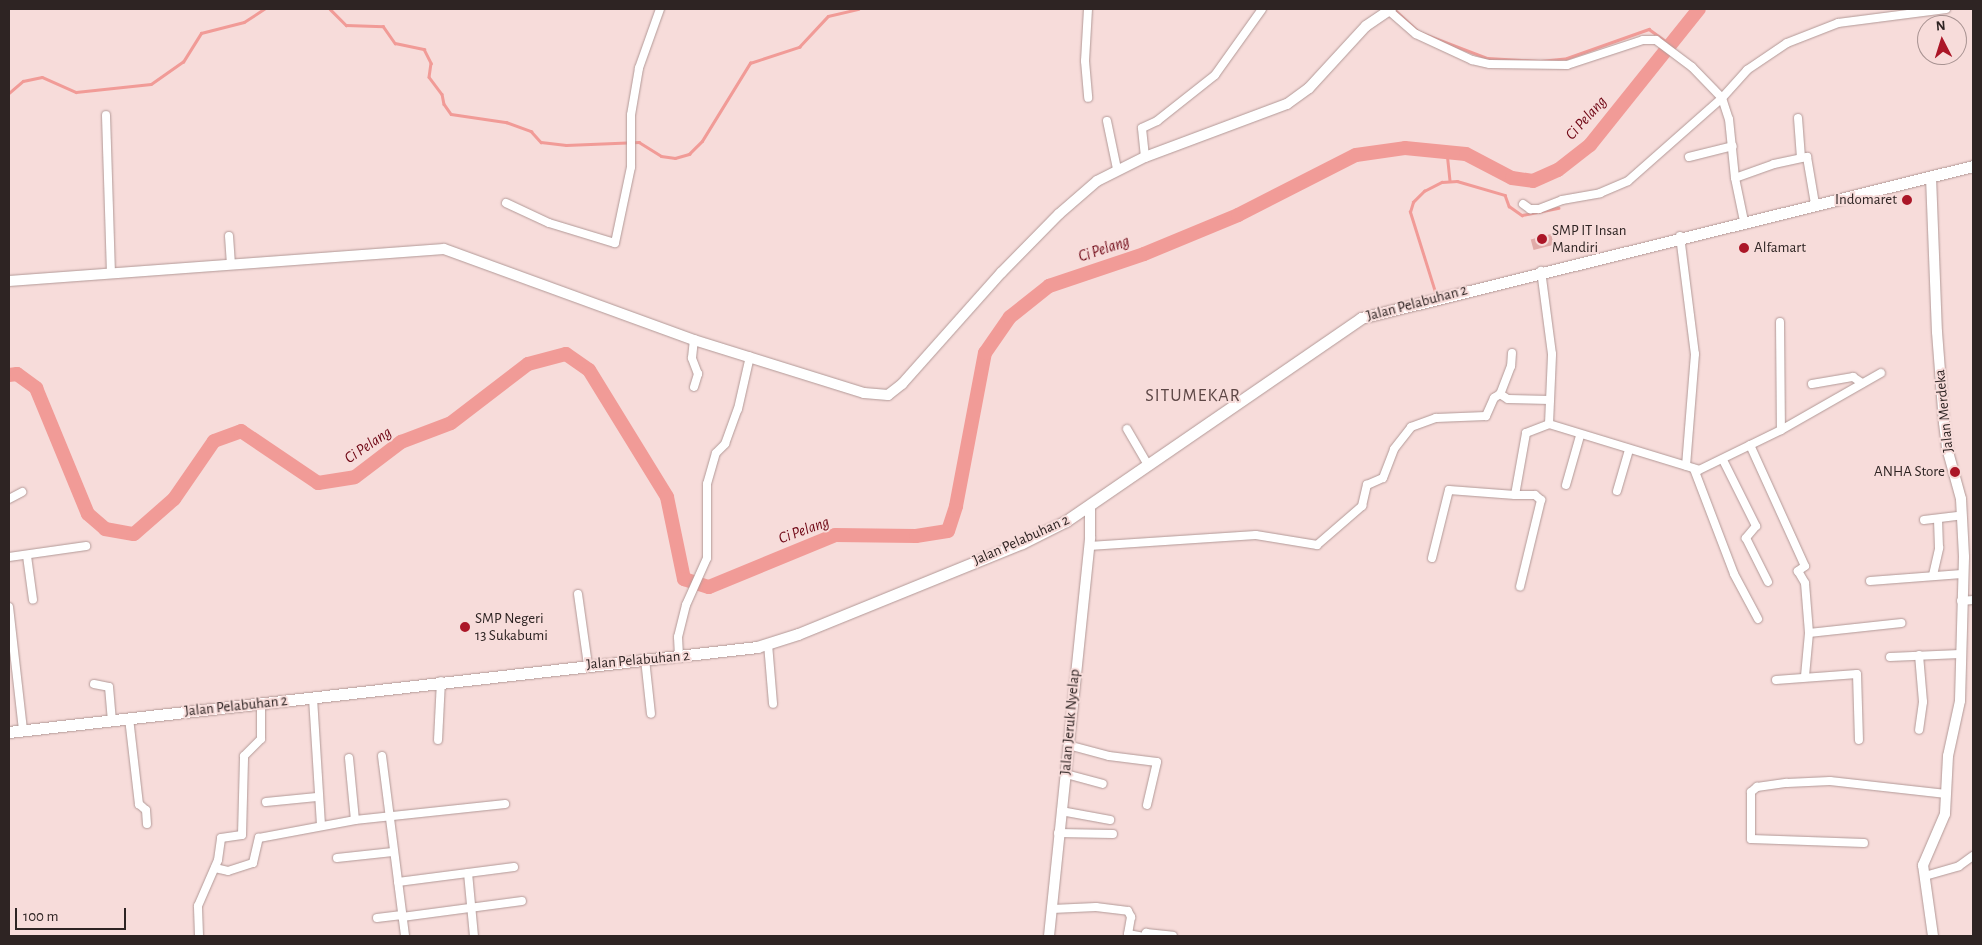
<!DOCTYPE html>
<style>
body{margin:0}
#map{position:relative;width:1982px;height:945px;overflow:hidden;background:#f7dcda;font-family:"Alegreya Sans",sans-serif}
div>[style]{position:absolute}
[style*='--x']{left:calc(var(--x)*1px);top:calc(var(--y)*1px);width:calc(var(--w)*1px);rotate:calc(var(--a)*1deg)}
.green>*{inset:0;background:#e1aba8;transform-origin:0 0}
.stream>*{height:2.5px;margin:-1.25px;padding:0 1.25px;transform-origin:1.25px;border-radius:1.25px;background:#f19b97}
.river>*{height:14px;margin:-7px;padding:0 7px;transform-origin:7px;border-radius:7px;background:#f19b97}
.roads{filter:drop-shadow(0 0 1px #b29997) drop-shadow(0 0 1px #b29997)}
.minor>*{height:8px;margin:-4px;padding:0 4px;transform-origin:4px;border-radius:4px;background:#fff}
.tertiary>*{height:10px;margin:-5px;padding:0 5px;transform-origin:5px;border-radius:5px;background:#fff}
.secondary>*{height:11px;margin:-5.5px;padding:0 5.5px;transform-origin:5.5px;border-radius:5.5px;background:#fff}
.dots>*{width:14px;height:14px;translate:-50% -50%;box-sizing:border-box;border:2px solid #f7dcda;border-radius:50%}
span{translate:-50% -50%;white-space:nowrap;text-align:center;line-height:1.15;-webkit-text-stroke:4px #f7dcda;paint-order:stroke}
.poi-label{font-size:15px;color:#2e2423}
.right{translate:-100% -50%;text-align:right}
.left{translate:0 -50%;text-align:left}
.street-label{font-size:15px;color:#2e2423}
.water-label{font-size:16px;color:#6f0614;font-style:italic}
.quarter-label{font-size:18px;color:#5d4746;letter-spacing:1px}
.frame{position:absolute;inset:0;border:10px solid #2e2423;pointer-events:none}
.north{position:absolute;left:1917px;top:15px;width:50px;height:50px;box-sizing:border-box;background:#f7dcda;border:1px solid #a79291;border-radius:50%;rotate:355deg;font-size:14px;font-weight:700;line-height:20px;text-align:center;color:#2e2423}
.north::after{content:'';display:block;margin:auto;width:18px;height:22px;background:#ab1627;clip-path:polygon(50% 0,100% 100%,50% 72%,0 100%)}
.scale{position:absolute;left:15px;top:908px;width:111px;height:22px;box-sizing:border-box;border:2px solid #2e2423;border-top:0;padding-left:6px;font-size:15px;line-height:18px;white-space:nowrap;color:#2e2423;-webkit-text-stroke:4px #f7dcda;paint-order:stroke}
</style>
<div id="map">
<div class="green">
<div style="left:1551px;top:234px;width:11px;height:21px;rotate:75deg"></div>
</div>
<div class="stream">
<div style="--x:330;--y:9;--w:23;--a:45"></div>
<div style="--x:346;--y:25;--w:37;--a:2"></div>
<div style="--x:383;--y:26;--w:21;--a:55"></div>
<div style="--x:395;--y:43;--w:30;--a:12"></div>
<div style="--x:424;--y:49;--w:16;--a:63"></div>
<div style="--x:431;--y:63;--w:14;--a:98"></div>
<div style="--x:429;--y:77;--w:21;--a:53"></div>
<div style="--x:442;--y:94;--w:10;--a:79"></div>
<div style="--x:444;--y:104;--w:12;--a:55"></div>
<div style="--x:451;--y:114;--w:56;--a:8.3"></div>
<div style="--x:506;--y:122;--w:27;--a:20"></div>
<div style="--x:531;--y:131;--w:15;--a:48"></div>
<div style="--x:541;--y:142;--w:25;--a:7"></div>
<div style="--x:566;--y:145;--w:73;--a:-2.4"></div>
<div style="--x:639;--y:142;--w:26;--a:32"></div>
<div style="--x:661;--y:156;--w:14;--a:8"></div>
<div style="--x:675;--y:158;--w:15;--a:-16"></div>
<div style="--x:689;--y:154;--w:18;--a:-45"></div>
<div style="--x:702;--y:141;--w:92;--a:-58.4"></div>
<div style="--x:750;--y:63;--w:52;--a:-18.1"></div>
<div style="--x:799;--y:47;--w:42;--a:-46.9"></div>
<div style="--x:828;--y:16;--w:31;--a:-13"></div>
<div style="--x:1394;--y:9;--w:34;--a:43"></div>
<div style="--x:1419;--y:32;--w:73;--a:20.9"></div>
<div style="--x:1487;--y:58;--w:53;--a:3.2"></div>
<div style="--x:1540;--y:61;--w:27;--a:-6"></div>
<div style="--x:1567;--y:58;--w:87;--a:-19.5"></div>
<div style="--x:1649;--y:29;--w:26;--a:36"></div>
<div style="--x:9;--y:93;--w:18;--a:-41"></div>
<div style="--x:23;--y:81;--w:19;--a:-12"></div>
<div style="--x:42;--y:77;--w:37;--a:24"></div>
<div style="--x:76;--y:92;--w:75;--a:-6.1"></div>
<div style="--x:151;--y:84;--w:39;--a:-35"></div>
<div style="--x:183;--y:62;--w:34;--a:-58"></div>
<div style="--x:201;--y:33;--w:44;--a:-14.3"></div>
<div style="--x:244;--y:22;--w:24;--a:-33"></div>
<div style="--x:1447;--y:152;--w:29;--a:84"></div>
<div style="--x:1435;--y:292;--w:84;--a:-107.4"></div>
<div style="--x:1410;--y:212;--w:10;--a:-73"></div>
<div style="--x:1413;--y:202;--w:16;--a:-45"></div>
<div style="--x:1424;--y:191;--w:20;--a:-27"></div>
<div style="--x:1442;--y:182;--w:15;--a:-4"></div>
<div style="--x:1457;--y:181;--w:50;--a:16.3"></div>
<div style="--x:1505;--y:195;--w:12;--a:70"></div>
<div style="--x:1509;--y:206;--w:16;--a:35"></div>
<div style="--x:1522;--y:215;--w:37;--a:-11"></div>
</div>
<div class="river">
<div style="--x:9;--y:375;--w:8;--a:-7"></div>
<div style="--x:17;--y:374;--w:24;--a:36"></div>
<div style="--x:36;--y:388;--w:136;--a:67.6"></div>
<div style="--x:88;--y:514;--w:23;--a:41"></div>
<div style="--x:105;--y:529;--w:29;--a:10"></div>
<div style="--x:134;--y:534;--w:53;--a:-41.2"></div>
<div style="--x:174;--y:499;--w:70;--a:-55.4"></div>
<div style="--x:214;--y:441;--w:29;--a:-20"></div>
<div style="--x:241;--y:431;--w:93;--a:34"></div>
<div style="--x:318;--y:483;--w:37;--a:-9"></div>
<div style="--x:355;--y:477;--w:58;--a:-37.3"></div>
<div style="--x:401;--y:442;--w:53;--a:-20.8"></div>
<div style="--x:451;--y:423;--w:97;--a:-37.5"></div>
<div style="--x:528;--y:364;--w:39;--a:-15"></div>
<div style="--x:566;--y:354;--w:28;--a:35"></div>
<div style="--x:589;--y:370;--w:149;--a:58.4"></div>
<div style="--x:667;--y:497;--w:84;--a:78.3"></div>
<div style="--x:684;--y:579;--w:26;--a:18"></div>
<div style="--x:709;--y:587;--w:136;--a:-22.4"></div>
<div style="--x:835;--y:535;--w:81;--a:0.7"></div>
<div style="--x:916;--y:536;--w:32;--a:-9"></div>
<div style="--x:948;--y:531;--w:26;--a:-72"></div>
<div style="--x:956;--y:506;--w:156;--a:-79.3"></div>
<div style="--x:985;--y:353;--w:44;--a:-55.2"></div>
<div style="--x:1010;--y:317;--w:50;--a:-38.5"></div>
<div style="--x:1049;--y:286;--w:100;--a:-18.6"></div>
<div style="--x:1144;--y:254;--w:102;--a:-22.5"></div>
<div style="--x:1238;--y:215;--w:132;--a:-27"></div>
<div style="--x:1356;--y:155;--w:49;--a:-8.1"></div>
<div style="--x:1405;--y:148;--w:61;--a:5.6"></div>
<div style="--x:1466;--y:154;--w:52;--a:27.6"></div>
<div style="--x:1512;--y:178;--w:21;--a:8"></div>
<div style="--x:1533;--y:181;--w:27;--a:-24"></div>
<div style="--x:1558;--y:170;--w:41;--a:-38"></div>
<div style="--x:1590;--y:145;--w:174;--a:-51.3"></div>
</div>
<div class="roads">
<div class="minor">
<div style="--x:1088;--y:9;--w:52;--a:93.3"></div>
<div style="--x:1085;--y:61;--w:37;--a:85"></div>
<div style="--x:1387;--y:9;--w:38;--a:41"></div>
<div style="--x:1416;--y:34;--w:62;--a:24.9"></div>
<div style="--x:1472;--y:60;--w:18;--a:13"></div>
<div style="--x:1490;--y:64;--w:77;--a:0.7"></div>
<div style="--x:1567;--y:65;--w:80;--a:-18.2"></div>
<div style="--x:1643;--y:40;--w:13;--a:0"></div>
<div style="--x:1656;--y:40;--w:45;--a:36.9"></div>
<div style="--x:1692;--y:67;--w:43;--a:45.9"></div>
<div style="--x:1722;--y:98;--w:22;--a:72"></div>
<div style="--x:1729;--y:119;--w:59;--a:84.2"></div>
<div style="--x:1735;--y:178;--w:44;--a:78.2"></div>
<div style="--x:106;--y:115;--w:157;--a:88.2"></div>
<div style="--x:1798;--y:118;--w:40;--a:85.7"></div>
<div style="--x:1107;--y:121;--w:49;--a:78.2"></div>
<div style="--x:1145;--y:157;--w:29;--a:-96"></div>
<div style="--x:1142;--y:128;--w:17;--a:-25"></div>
<div style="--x:1157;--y:121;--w:74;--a:-38.4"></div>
<div style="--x:1215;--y:75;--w:81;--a:-54.5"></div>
<div style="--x:1689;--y:157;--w:45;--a:-14"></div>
<div style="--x:1735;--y:178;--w:41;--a:-19.7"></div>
<div style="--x:1774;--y:164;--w:34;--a:-12"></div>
<div style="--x:1807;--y:157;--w:48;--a:80.3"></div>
<div style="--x:506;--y:203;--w:47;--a:24.9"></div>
<div style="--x:549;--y:223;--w:69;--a:16.9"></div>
<div style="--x:615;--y:243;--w:78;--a:-78.1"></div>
<div style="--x:631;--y:167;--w:52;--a:-90"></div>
<div style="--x:631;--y:115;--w:48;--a:-80.3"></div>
<div style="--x:639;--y:68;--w:63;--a:-70.4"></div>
<div style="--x:1523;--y:204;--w:9;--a:36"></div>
<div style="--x:1530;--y:209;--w:9;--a:0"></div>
<div style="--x:1539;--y:209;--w:25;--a:-21"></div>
<div style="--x:1562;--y:200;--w:39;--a:-10"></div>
<div style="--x:1600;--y:193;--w:30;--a:-23"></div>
<div style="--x:1628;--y:181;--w:125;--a:-41.4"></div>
<div style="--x:1722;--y:98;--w:38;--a:-48"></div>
<div style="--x:1747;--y:70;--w:48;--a:-34"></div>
<div style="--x:1787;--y:43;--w:55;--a:-21.4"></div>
<div style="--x:1838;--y:23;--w:109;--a:-7.4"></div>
<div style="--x:229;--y:236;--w:27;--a:86"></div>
<div style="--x:1680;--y:236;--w:119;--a:82.8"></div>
<div style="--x:1695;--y:354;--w:112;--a:94.6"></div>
<div style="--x:1780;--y:322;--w:108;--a:89.5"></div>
<div style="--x:1512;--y:353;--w:13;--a:94"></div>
<div style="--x:1511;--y:366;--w:30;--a:111"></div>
<div style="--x:1500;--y:394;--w:9;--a:32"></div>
<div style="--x:1508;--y:399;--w:42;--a:1.4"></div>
<div style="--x:1812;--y:384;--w:42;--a:-9.7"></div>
<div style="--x:1853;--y:377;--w:11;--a:34"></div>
<div style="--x:694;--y:387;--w:14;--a:-73"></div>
<div style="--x:698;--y:374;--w:17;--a:-111"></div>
<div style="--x:692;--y:358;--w:18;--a:-84"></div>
<div style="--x:1549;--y:424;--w:157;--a:17"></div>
<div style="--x:1699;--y:470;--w:91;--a:-26"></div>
<div style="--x:1781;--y:430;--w:115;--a:-29.7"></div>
<div style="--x:1127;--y:429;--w:42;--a:59.7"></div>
<div style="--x:1750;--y:445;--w:133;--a:65.6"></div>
<div style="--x:1805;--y:566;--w:9;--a:144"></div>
<div style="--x:1798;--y:571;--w:14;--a:60"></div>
<div style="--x:1805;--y:583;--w:50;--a:85.4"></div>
<div style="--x:1809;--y:633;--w:43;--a:95.3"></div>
<div style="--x:1723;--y:460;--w:74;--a:63.4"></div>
<div style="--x:1756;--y:526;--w:16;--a:130"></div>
<div style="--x:1746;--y:538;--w:49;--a:63.4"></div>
<div style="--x:1694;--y:469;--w:112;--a:69.1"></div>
<div style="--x:1734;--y:574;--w:51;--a:61.9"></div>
<div style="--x:1566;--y:485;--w:51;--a:-74.1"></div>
<div style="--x:1617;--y:491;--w:43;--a:-73.7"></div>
<div style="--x:1515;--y:495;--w:20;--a:0"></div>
<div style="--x:1535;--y:495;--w:8;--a:40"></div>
<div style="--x:1541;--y:500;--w:89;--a:103.6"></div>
<div style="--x:9;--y:499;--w:15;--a:-28"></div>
<div style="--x:1924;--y:520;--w:38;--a:-7"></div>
<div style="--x:1089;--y:546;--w:167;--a:-3.8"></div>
<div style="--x:1256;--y:535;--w:62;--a:9.3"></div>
<div style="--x:1317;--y:545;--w:60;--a:-40.9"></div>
<div style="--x:1362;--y:506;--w:22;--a:-77"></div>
<div style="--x:1367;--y:485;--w:17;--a:-24"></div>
<div style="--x:1383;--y:478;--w:31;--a:-69"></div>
<div style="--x:1394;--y:449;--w:28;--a:-52"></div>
<div style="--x:1411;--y:427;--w:27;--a:-20"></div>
<div style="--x:1436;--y:418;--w:50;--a:-2.3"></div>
<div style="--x:1486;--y:416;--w:20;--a:-66"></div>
<div style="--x:1494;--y:398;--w:7;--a:-34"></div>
<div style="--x:27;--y:556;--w:44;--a:82.2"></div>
<div style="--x:9;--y:557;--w:78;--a:-8.1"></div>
<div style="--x:1432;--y:558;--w:70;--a:-76"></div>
<div style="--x:1449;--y:490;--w:66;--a:4.3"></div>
<div style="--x:1515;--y:495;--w:63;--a:-79.9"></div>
<div style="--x:1526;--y:433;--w:25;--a:-21"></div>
<div style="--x:1549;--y:424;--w:70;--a:-87.5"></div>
<div style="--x:1552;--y:354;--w:84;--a:-97.5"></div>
<div style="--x:1933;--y:575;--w:28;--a:-77"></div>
<div style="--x:1939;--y:548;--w:29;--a:-92"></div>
<div style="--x:1870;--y:581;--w:92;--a:-4.4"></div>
<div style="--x:578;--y:594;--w:72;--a:82"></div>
<div style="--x:1961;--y:601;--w:12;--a:-5"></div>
<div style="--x:9;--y:607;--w:124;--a:83.5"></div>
<div style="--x:1809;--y:633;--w:93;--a:-6.2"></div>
<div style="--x:768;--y:644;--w:60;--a:85.2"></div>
<div style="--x:1919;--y:655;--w:47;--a:85.1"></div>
<div style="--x:1923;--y:702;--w:28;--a:98"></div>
<div style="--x:679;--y:656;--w:19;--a:-93"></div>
<div style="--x:678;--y:637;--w:33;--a:-76"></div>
<div style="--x:686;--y:605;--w:51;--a:-65.9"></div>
<div style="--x:707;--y:558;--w:74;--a:-90"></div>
<div style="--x:707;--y:484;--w:32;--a:-74"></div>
<div style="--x:716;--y:453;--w:13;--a:-45"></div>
<div style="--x:725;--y:444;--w:37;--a:-70"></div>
<div style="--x:738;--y:409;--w:54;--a:-77.2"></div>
<div style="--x:1890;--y:657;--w:70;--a:-2.5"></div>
<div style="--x:645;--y:659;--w:55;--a:83.8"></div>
<div style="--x:1776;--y:680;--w:81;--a:-4.2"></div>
<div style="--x:1857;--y:674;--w:66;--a:88.3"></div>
<div style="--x:94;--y:684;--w:15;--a:11"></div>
<div style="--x:109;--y:687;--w:32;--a:85"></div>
<div style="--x:313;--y:698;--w:128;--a:86.4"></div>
<div style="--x:129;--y:718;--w:87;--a:83.4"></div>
<div style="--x:139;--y:804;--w:9;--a:41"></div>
<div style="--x:146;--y:810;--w:14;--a:86"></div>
<div style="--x:438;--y:740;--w:59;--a:-87.1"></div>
<div style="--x:1068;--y:745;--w:42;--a:15"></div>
<div style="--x:1109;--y:756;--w:48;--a:7.1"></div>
<div style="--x:1157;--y:762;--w:44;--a:103.1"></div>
<div style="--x:382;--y:756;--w:181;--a:82.7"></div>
<div style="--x:349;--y:758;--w:62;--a:84.5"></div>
<div style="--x:1066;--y:774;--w:38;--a:15"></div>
<div style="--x:266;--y:802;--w:51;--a:-5.6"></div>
<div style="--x:1061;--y:811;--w:50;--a:10.4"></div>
<div style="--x:1058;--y:833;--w:55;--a:1"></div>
<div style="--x:1864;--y:843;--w:113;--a:-178"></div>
<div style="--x:1751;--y:839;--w:47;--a:-90"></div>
<div style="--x:1751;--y:792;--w:8;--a:-40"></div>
<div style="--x:1757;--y:787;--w:30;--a:-8"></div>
<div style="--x:1787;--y:783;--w:43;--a:-2.7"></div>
<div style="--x:1830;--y:781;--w:117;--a:6.4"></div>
<div style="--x:337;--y:858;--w:56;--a:-6.1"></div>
<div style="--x:215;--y:868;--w:13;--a:13"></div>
<div style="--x:228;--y:871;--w:26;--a:-18"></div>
<div style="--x:253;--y:863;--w:26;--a:-77"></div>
<div style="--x:259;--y:838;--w:98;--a:-10.6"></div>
<div style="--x:355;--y:820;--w:151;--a:-6.1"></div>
<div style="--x:468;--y:873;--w:63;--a:84.6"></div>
<div style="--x:1925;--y:876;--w:35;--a:-16"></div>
<div style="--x:1959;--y:866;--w:17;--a:-36"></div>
<div style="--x:398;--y:882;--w:117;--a:-7.4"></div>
<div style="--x:1052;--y:909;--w:44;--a:-2.6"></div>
<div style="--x:1096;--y:907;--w:32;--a:7"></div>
<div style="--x:1128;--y:911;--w:7;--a:63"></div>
<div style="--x:1131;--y:917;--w:17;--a:100"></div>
<div style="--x:1128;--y:934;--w:11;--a:10"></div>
<div style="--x:402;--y:917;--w:121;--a:-7.6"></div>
<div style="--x:377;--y:918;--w:25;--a:-7"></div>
<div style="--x:199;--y:936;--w:30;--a:-92"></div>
<div style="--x:198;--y:906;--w:50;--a:-66.5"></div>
<div style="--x:218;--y:860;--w:22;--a:-82"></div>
<div style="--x:221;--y:838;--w:21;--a:-8"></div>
<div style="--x:242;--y:835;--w:79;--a:-88.5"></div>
<div style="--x:244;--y:756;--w:24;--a:-45"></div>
<div style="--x:261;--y:739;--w:35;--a:-90"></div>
<div style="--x:1144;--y:936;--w:4;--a:-56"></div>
<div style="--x:1146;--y:933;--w:27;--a:6"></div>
</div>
<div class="tertiary">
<div style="--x:1931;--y:177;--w:155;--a:87.8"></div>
<div style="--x:1937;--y:332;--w:91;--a:85.6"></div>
<div style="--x:1944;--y:423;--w:25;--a:83"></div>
<div style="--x:1947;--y:448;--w:53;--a:74.6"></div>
<div style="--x:1961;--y:499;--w:58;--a:87"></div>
<div style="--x:1964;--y:557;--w:144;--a:91.6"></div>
<div style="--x:1960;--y:701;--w:56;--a:102.3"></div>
<div style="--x:1948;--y:756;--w:58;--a:93"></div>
<div style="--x:1945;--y:814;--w:56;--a:113.3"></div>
<div style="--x:1923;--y:865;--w:72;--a:82"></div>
<div style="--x:9;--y:281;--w:436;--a:-4.2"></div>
<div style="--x:444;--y:249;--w:266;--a:20"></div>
<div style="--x:694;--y:340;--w:178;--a:17.3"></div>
<div style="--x:864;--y:393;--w:24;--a:5"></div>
<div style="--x:888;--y:395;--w:18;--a:-38"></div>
<div style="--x:902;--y:384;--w:149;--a:-48.3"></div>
<div style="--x:1001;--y:273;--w:83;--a:-45.5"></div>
<div style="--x:1059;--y:214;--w:50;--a:-41"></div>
<div style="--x:1097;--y:181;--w:54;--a:-26.6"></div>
<div style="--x:1145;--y:157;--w:152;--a:-20.5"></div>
<div style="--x:1287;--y:104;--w:27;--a:-36"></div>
<div style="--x:1309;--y:88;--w:84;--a:-47.4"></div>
<div style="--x:1366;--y:26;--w:30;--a:-34"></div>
<div style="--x:1049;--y:936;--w:401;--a:-84.1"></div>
<div style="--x:1090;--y:537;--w:29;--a:-90"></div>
</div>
<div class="secondary">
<div style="--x:9;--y:732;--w:753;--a:-6.48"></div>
<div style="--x:757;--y:647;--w:43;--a:-17.6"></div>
<div style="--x:798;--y:634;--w:242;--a:-22.1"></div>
<div style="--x:1022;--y:543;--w:49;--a:-26.6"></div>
<div style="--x:1066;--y:521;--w:358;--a:-34.5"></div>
<div style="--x:1361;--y:318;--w:631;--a:-13.95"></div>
</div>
</div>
<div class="dots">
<div style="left:1907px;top:200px;background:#ab1627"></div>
<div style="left:1542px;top:239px;background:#ab1627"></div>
<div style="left:1744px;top:248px;background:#ab1627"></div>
<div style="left:1955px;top:472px;background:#ab1627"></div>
<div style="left:465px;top:627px;background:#ab1627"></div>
</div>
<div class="poi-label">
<span class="right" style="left:1897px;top:200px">Indomaret</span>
<span class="left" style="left:1552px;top:239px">SMP IT Insan<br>Mandiri</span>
<span class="left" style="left:1754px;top:248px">Alfamart</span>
<span class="right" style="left:1945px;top:472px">ANHA Store</span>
<span class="left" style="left:475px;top:627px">SMP Negeri<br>13 Sukabumi</span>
</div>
<div class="street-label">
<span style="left:1417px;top:303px;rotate:-15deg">Jalan Pelabuhan 2</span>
<span style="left:1944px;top:411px;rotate:-96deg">Jalan Merdeka</span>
<span style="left:1021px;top:540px;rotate:-24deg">Jalan Pelabuhan 2</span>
<span style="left:638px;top:660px;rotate:-5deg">Jalan Pelabuhan 2</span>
<span style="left:236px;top:706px;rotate:-6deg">Jalan Pelabuhan 2</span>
<span style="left:1070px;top:722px;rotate:-85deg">Jalan Jeruk Nyelap</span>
</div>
<div class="water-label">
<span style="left:1586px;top:118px;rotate:-48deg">Ci Pelang</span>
<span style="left:1104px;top:249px;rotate:-18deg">Ci Pelang</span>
<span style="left:368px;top:445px;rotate:-34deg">Ci Pelang</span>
<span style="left:804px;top:530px;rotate:-20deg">Ci Pelang</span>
</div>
<div class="quarter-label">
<span style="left:1193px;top:396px">SITUMEKAR</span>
</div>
<div class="frame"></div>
<div class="north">N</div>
<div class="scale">100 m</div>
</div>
